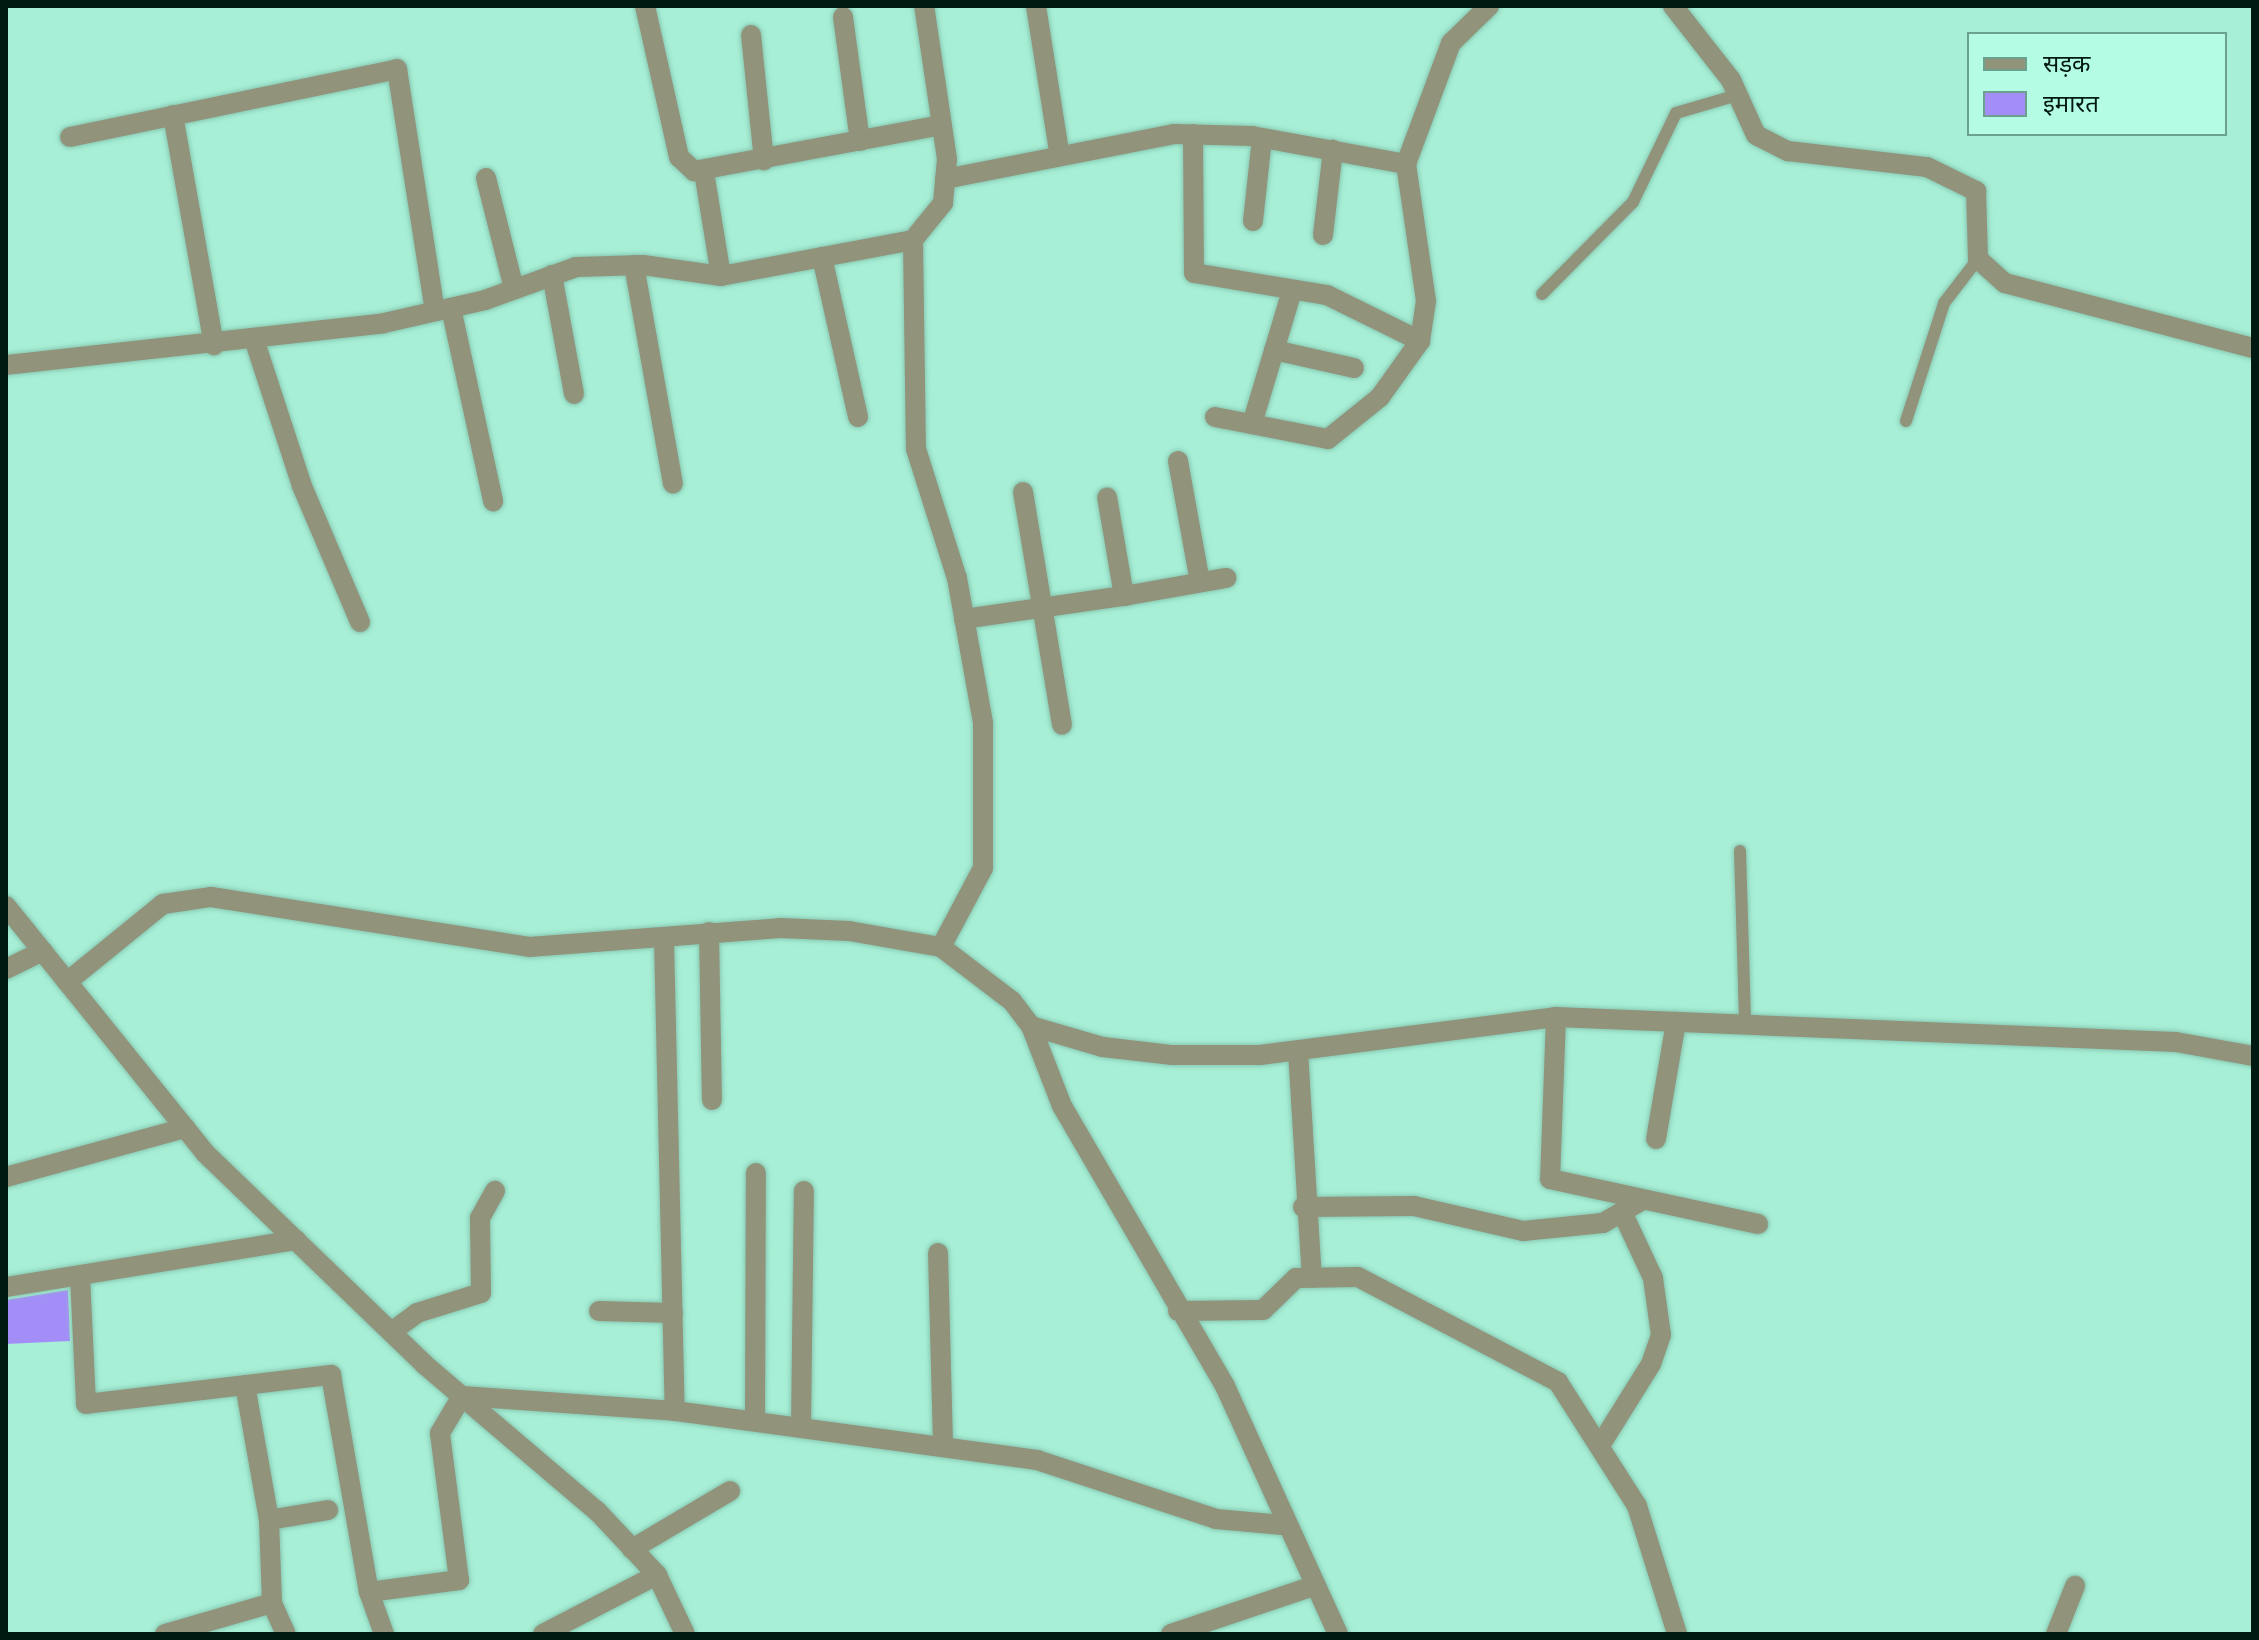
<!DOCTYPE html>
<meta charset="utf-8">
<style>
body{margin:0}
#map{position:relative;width:2259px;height:1640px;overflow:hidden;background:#a7efd6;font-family:Manrope,"Noto Sans Devanagari",sans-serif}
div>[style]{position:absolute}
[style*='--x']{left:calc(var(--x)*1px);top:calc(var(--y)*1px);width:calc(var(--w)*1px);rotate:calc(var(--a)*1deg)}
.building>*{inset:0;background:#a38ef8}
.roads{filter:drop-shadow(0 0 2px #89c8b3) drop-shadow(0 0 2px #89c8b3)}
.service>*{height:12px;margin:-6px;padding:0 6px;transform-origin:6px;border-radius:6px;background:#91937a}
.minor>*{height:20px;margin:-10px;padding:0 10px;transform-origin:10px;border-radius:10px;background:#91937a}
.tertiary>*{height:20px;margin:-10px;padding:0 10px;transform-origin:10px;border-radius:10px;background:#91937a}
span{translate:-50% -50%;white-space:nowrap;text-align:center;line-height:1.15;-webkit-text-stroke:6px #b4fce3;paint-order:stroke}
.frame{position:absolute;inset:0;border:8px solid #001911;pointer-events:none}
.legend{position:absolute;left:1967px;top:32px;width:260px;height:104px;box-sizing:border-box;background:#b4fce3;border:2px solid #6ca18f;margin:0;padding:10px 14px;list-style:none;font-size:24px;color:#001911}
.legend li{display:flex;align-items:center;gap:16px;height:40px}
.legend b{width:40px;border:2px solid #6ca18f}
</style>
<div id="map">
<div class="building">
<div style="clip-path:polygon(68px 1290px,70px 1341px,6px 1344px,6px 1300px)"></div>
</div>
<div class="roads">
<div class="service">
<div style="--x:1542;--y:294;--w:129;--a:-45.3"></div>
<div style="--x:1633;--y:202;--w:99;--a:-64.2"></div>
<div style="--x:1676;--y:113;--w:64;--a:-16.4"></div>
<div style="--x:1906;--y:421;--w:124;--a:-72.1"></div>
<div style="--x:1944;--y:303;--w:56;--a:-52.3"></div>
<div style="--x:1740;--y:851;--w:173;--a:88.3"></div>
</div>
<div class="minor">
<div style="--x:645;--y:6;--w:155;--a:77.3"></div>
<div style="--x:679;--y:157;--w:21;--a:43"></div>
<div style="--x:694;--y:171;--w:251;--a:-10.5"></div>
<div style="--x:1036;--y:6;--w:148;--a:81"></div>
<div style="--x:1673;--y:6;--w:94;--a:51.9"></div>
<div style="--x:1731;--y:80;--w:60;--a:65.6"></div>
<div style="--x:1756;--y:135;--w:36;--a:27"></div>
<div style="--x:1788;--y:151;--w:140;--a:6.6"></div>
<div style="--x:1927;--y:167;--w:55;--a:26.1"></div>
<div style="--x:1976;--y:191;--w:68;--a:88.3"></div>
<div style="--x:1978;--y:259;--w:36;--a:42"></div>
<div style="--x:2005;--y:283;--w:256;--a:14.7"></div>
<div style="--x:843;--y:17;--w:125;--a:82.2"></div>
<div style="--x:751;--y:35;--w:126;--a:84.1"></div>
<div style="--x:173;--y:115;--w:234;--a:79.9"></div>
<div style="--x:1193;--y:134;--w:139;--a:89.6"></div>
<div style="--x:1194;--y:273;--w:135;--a:9.4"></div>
<div style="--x:1327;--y:295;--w:104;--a:26.3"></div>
<div style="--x:1420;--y:341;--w:40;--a:-81.5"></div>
<div style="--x:1426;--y:301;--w:138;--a:-98.3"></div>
<div style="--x:70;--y:137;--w:334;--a:-11.7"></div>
<div style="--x:397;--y:69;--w:245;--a:81.1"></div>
<div style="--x:704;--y:172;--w:105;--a:80.7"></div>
<div style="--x:486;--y:178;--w:114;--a:75.8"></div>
<div style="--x:945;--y:179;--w:233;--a:-11.1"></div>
<div style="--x:1174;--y:134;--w:78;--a:1.5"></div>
<div style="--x:1252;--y:136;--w:157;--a:10.3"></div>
<div style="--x:1406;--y:164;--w:129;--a:-69.6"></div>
<div style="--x:1451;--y:43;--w:53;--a:-44.2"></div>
<div style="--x:1253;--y:221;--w:83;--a:-83.8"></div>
<div style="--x:1323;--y:235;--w:86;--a:-83.3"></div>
<div style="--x:913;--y:240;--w:209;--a:89.2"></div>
<div style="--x:916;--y:449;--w:135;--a:72.4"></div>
<div style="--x:957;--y:578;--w:147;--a:79.8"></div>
<div style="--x:983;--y:723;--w:145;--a:90"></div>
<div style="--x:983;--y:868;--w:89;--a:118"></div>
<div style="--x:941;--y:947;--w:89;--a:37.3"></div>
<div style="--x:1012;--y:1001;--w:31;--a:53"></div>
<div style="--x:822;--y:257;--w:164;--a:77.3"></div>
<div style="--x:634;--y:265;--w:222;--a:79.9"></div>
<div style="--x:552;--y:275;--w:121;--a:79.5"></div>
<div style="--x:451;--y:308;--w:198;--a:77.7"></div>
<div style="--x:255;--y:342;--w:151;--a:71.9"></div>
<div style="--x:302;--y:486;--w:148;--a:66.9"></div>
<div style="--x:1274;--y:350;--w:82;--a:12.7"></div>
<div style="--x:6;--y:365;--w:380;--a:-6.3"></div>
<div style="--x:384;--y:323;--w:104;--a:-12.8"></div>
<div style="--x:485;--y:300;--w:97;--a:-19.9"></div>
<div style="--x:576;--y:267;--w:67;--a:-1.7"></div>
<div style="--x:643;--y:265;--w:79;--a:8"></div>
<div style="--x:721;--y:276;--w:195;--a:-10.6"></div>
<div style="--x:913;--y:240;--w:48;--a:-51"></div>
<div style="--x:943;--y:203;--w:44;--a:-84.8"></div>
<div style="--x:947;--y:159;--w:155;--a:-98.5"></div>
<div style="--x:1215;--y:417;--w:115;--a:11"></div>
<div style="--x:1328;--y:439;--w:67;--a:-38.9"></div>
<div style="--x:1380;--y:397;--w:69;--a:-54.5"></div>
<div style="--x:1252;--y:424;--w:139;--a:-73.3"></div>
<div style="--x:1178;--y:461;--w:123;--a:79.7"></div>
<div style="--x:1023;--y:492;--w:236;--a:80.5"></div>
<div style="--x:1124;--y:596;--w:104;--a:-10"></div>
<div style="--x:964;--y:619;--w:162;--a:-8.2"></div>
<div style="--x:1124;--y:596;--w:100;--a:-99.7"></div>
<div style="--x:709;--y:932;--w:168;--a:89"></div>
<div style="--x:664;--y:939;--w:472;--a:88.7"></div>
<div style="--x:6;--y:969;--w:41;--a:-25.9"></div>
<div style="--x:67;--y:982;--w:124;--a:-39.1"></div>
<div style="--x:163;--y:904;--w:49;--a:-8.3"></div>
<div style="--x:211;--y:897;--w:322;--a:8.9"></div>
<div style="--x:529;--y:947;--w:252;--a:-4.3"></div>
<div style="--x:780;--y:928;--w:69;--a:2.5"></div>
<div style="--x:849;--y:931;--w:93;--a:9.9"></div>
<div style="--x:1556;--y:1017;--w:162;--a:92.1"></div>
<div style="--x:1550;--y:1179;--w:213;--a:12.2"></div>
<div style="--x:1298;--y:1051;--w:227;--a:86.5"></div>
<div style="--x:1656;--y:1139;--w:119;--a:-80.3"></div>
<div style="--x:6;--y:1177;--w:186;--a:-15.3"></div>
<div style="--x:1303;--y:1207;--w:111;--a:-0.5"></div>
<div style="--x:1414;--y:1206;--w:112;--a:12.9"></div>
<div style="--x:1523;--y:1231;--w:80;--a:-5.7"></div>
<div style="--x:1603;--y:1223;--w:44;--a:-30.1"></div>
<div style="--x:938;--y:1253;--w:193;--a:88.5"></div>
<div style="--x:80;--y:1276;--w:128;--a:87.3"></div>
<div style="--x:86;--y:1404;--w:247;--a:-6.8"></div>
<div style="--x:331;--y:1375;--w:220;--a:80.1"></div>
<div style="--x:369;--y:1592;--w:45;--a:70.3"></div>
<div style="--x:6;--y:1287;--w:294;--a:-9.2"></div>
<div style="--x:599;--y:1311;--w:74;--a:1.5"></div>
<div style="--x:1178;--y:1311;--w:85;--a:-0.7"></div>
<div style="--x:1263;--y:1310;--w:46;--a:-44.1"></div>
<div style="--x:1296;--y:1278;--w:62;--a:-0.9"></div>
<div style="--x:1358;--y:1277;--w:226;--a:27.7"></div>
<div style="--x:1558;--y:1382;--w:147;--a:57.5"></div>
<div style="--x:1637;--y:1506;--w:134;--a:72.6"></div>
<div style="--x:394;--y:1330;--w:29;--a:-36"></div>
<div style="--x:417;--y:1313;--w:67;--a:-17.4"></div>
<div style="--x:481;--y:1293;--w:75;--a:-90.8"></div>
<div style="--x:480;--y:1218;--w:31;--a:-61"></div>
<div style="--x:245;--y:1385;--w:137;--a:79.9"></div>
<div style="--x:269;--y:1520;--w:83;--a:87.9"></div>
<div style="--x:755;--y:1421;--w:248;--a:-89.8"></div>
<div style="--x:801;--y:1427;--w:236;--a:-89.3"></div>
<div style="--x:1601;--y:1444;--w:94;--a:-58"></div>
<div style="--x:1651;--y:1364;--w:31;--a:-71"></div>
<div style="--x:1661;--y:1335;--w:58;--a:-98"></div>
<div style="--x:1653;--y:1278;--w:71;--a:-115.1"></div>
<div style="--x:269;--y:1520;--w:60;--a:-9.6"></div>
<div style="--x:632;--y:1549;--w:114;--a:-30.6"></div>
<div style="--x:369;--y:1592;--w:91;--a:-7.6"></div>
<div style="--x:459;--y:1580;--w:148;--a:-97.4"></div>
<div style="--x:440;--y:1433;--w:43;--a:-59.3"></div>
<div style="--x:462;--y:1396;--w:214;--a:4"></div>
<div style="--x:675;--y:1411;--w:365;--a:7.7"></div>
<div style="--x:1037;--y:1460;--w:188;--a:18.2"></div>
<div style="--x:1216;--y:1519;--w:67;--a:5.1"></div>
<div style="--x:165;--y:1634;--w:111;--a:-16.2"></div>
<div style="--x:272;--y:1603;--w:34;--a:66"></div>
<div style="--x:543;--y:1634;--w:128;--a:-27.4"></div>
<div style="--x:1171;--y:1634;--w:151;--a:-18.6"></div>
<div style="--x:1338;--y:1634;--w:273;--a:-114.5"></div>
<div style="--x:1225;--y:1386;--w:324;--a:-120.2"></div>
<div style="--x:1062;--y:1106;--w:86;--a:-111.2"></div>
<div style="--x:1031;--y:1026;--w:75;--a:16.3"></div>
<div style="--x:1103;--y:1047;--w:68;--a:6.7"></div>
<div style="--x:1171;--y:1055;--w:89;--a:0"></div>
<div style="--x:1260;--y:1055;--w:298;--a:-7.3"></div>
<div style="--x:1556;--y:1017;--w:621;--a:2.31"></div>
<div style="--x:2176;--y:1042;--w:78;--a:10.3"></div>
<div style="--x:2056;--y:1634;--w:52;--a:-68.4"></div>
</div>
<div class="tertiary">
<div style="--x:6;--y:906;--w:317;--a:51.1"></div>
<div style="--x:205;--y:1153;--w:304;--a:43.9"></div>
<div style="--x:424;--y:1364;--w:227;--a:40.4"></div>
<div style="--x:597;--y:1511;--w:88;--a:46.8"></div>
<div style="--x:657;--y:1575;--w:65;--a:64.6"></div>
</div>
</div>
<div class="frame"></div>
<ul class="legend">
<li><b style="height:10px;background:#91937a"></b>सड़क</li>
<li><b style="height:22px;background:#a38ef8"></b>इमारत</li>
</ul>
</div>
